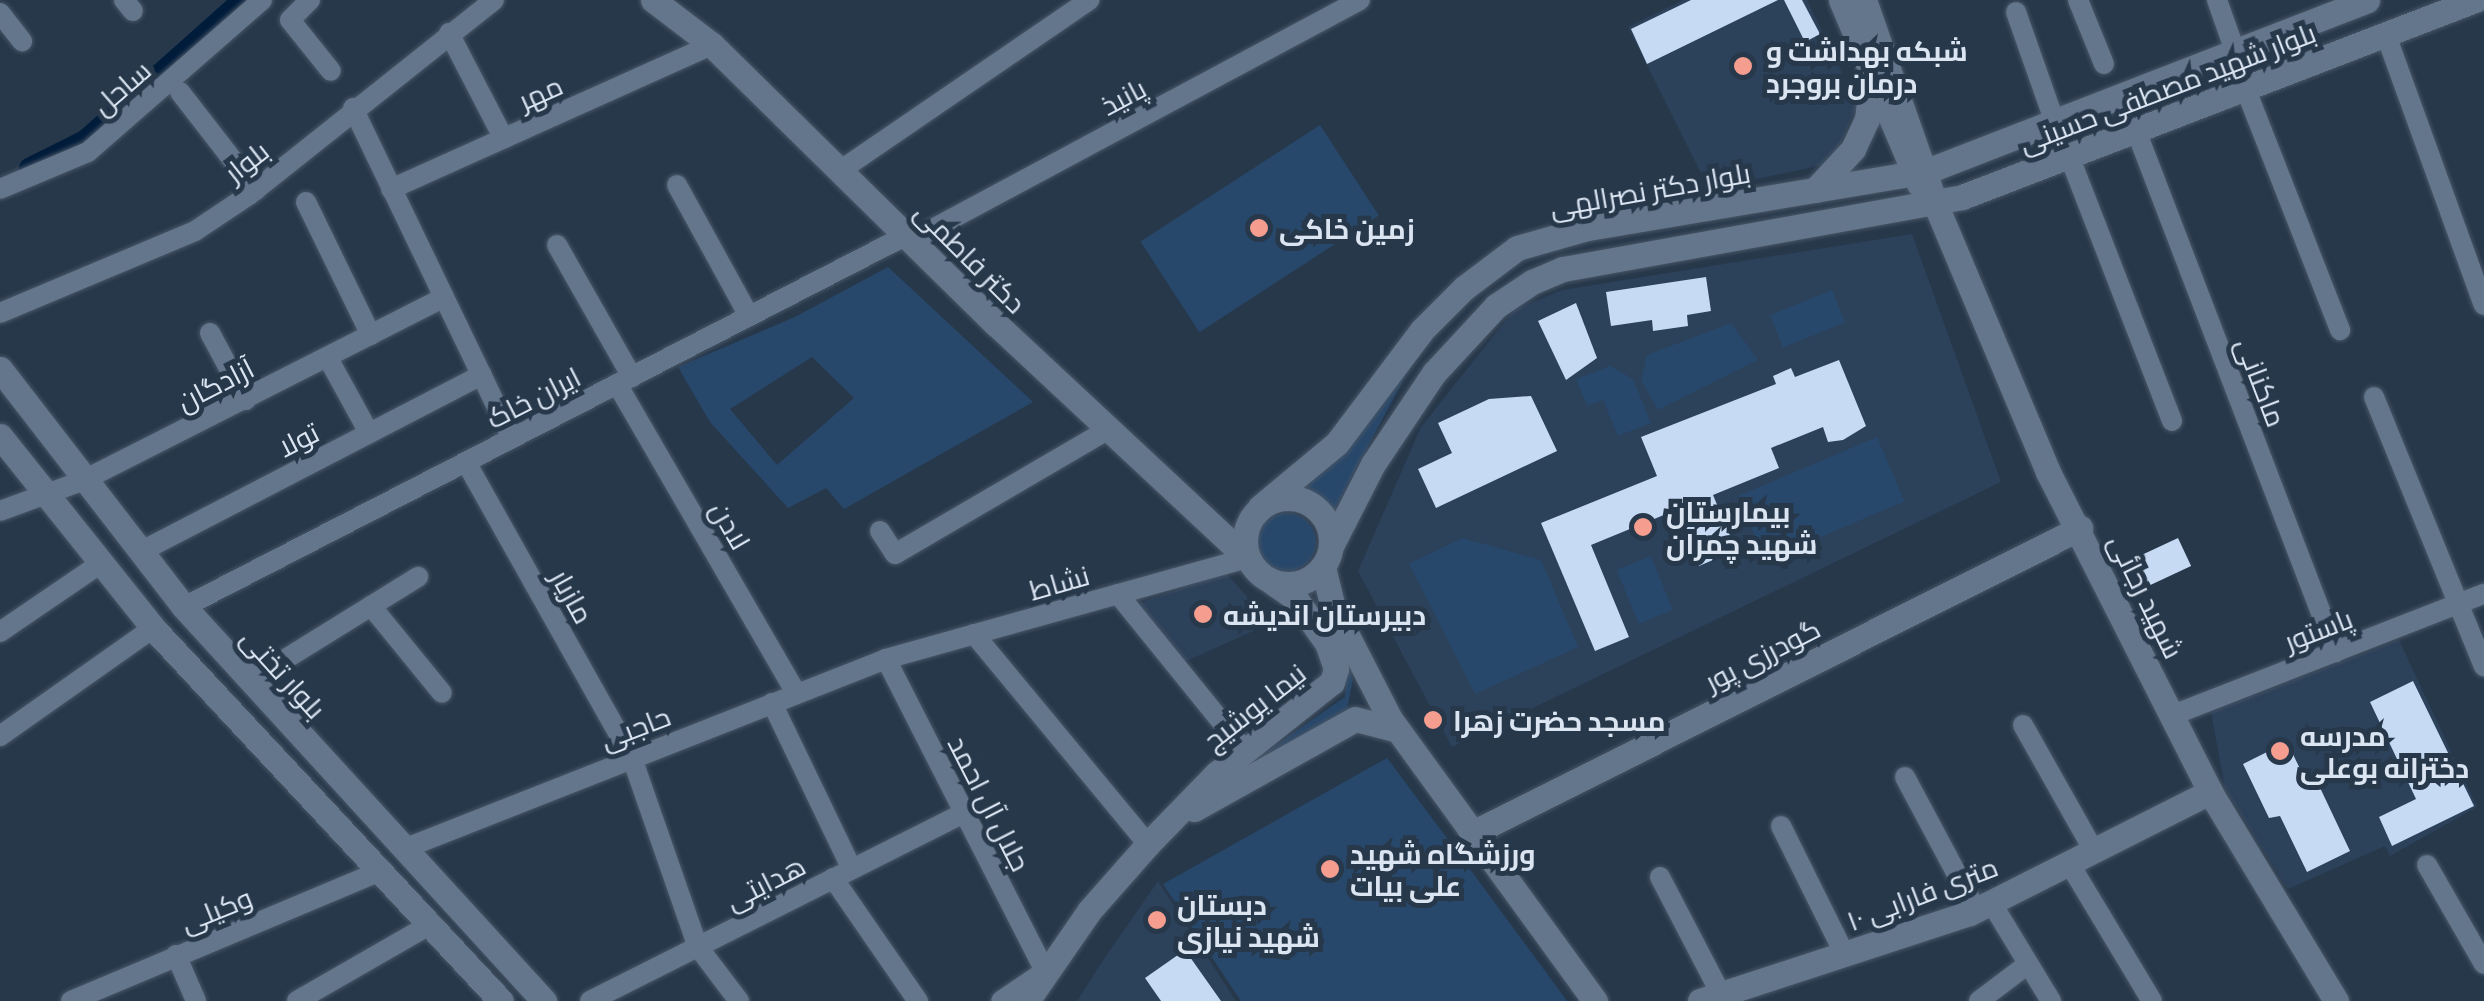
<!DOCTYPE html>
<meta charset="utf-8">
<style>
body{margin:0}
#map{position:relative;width:2484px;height:1001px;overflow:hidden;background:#27384b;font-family:Manrope,Cairo,sans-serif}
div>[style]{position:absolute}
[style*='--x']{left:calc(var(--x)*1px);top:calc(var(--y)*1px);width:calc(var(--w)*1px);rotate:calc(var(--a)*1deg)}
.built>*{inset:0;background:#2c415a}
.green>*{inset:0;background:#28486b;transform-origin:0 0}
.round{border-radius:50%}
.canal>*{height:20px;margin:-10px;padding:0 10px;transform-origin:10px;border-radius:10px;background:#001c3b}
.building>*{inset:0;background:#c6dbf3;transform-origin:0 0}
.roads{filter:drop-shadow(0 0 2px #485666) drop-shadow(0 0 2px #485666)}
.street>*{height:20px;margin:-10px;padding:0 10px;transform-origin:10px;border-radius:10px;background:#64768c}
.secondary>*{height:25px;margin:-12.5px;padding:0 12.5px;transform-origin:12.5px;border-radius:12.5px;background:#64768c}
.secondary>.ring{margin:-12.5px;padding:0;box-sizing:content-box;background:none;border:25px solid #64768c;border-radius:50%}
.dots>*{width:28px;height:28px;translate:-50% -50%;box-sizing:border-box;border:5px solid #27384b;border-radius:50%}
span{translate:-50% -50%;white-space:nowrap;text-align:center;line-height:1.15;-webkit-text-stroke:10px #27384b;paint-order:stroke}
.poi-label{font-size:28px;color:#dbe5f2;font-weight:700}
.left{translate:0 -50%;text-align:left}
.street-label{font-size:28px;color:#dbe5f2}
</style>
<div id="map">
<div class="built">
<div style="clip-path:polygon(1683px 0,1807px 0,1857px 104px,1833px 163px,1709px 189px,1628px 27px)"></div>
<div style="clip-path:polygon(1912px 234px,2001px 482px,1452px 747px,1358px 571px,1421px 427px,1514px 310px,1562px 290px)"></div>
<div style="clip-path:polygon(1225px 572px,1271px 623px,1182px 663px,1137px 604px)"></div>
<div style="clip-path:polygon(2399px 640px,2477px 807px,2390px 856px,2385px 846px,2288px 889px,2225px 789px,2211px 712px)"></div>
<div style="clip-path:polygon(1158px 881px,1236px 1001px,1077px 1001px,1104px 959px)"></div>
</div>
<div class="green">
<div style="left:1320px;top:125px;width:108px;height:214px;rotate:57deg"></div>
<div style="clip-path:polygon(evenodd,888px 267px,1033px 402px,844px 509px,826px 488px,788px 508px,710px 422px,678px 367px,795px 317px,888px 267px,812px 357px,854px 398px,777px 465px,730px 409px,812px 357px)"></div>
<div style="left:1832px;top:290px;width:35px;height:67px;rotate:68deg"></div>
<div style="clip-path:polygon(1731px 323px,1758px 360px,1658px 410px,1641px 380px,1647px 355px)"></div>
<div style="clip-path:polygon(1610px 366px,1633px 379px,1651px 423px,1618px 436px,1603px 400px,1587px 406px,1576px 379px)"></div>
<div style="clip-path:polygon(1406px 375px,1332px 514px,1304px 491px)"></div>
<div style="left:1877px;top:437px;width:70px;height:151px;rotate:67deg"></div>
<div class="round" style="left:1258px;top:513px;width:58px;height:58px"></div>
<div style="clip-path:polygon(1462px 538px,1541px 560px,1578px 647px,1475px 694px,1409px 564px)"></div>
<div style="left:1651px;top:556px;width:58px;height:37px;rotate:68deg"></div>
<div style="clip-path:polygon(1347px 666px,1353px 679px,1347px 709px,1215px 787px,1345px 697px)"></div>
<div style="clip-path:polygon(1387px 758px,1458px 853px,1567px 1001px,1241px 1001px,1163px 884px)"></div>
</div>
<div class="canal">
<div style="--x:29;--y:168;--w:63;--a:-26.6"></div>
<div style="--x:85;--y:140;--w:210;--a:-41.7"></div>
</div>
<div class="building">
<div style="clip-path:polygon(1691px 0,1778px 0,1647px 64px,1631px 29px)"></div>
<div style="clip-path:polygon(1784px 0,1802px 0,1820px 34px,1805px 42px)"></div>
<div style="clip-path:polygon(1706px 277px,1711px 311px,1687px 315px,1688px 326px,1653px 331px,1652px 320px,1611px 326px,1606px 292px)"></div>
<div style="clip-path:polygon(1576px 303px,1597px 358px,1566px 380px,1538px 321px)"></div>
<div style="clip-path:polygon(1839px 360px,1866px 426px,1843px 440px,1828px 442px,1823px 427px,1771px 448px,1779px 468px,1713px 495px,1736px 550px,1699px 566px,1676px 510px,1591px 545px,1629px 637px,1595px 651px,1541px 523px,1657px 476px,1641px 437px,1776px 384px,1773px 376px,1791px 368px,1795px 377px)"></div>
<div style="clip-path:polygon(1531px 396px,1557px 451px,1436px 508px,1418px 469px,1452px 453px,1438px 423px,1489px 399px)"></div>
<div style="left:2178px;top:538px;width:31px;height:52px;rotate:65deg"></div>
<div style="clip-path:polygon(2413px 681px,2474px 806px,2392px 846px,2379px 817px,2416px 799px,2370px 702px)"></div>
<div style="clip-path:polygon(2287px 742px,2305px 779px,2314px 775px,2350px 851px,2307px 872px,2280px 816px,2269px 818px,2243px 764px)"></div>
<div style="clip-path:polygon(1185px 950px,1221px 1001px,1161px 1001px,1145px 978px)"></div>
</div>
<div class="roads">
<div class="street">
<div style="--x:124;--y:0;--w:14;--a:51"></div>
<div style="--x:310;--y:0;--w:28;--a:135"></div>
<div style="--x:290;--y:20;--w:65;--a:51.2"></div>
<div style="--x:2078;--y:0;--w:69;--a:67.9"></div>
<div style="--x:2217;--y:0;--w:54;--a:70.6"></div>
<div style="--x:2016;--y:12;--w:118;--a:70.6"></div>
<div style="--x:0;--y:13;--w:36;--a:52"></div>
<div style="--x:449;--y:33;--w:119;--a:62.6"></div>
<div style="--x:2386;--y:35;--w:287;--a:70.1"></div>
<div style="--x:2246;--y:90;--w:258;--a:68.6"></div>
<div style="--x:180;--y:92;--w:124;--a:52.2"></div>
<div style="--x:353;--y:108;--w:366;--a:64.3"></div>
<div style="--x:2137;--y:133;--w:556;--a:69.02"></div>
<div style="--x:2070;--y:158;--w:282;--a:68.8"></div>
<div style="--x:841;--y:170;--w:301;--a:-34.4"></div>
<div style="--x:677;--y:185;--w:149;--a:61.2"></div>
<div style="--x:0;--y:189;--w:95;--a:-22.8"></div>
<div style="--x:88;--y:152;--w:231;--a:-41.1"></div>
<div style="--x:391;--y:189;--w:352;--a:-24.2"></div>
<div style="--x:306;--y:202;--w:148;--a:64"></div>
<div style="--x:912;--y:240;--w:508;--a:-28.18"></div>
<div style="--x:557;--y:245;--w:152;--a:60.4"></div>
<div style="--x:0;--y:313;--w:212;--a:-22.8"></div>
<div style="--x:195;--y:231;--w:65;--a:-33.7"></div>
<div style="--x:249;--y:195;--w:313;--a:-38.5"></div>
<div style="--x:210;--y:333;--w:76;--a:61.8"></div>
<div style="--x:328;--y:358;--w:85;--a:61.3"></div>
<div style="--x:617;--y:384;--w:358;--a:59.9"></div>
<div style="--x:2374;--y:397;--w:291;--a:67.8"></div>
<div style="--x:466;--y:462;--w:339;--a:60.7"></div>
<div style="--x:632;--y:758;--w:200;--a:70.8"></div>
<div style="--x:698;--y:947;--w:68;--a:52.8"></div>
<div style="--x:0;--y:511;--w:87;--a:-20.1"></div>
<div style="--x:82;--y:481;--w:406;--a:-26.9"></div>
<div style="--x:880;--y:531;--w:27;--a:57"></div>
<div style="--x:895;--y:554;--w:248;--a:-30.3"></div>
<div style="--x:140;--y:552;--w:385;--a:-27.4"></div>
<div style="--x:1118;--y:594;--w:202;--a:51"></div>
<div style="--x:371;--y:606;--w:112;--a:50.8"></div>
<div style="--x:184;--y:607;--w:813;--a:-27.23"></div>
<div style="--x:0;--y:632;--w:122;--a:-34.3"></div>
<div style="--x:974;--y:634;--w:273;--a:50.4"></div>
<div style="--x:886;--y:659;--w:350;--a:63"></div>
<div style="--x:1045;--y:971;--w:53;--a:145.7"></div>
<div style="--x:250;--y:681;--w:198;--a:-31.8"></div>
<div style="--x:772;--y:703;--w:184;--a:64.3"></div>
<div style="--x:2173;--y:715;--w:334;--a:-21.3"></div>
<div style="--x:2023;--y:725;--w:145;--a:60.6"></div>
<div style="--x:0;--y:736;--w:187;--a:-35.2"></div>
<div style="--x:1905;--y:777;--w:151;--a:61.9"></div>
<div style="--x:1781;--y:826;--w:144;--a:63.6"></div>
<div style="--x:406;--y:848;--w:516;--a:-21.49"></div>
<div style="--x:886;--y:659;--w:375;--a:-15.6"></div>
<div style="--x:2069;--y:863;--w:161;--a:59"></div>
<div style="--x:2427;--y:865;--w:114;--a:60.1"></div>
<div style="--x:1660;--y:877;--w:132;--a:62.5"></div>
<div style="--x:833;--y:878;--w:150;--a:55.4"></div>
<div style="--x:1991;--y:902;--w:116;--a:58.8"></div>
<div style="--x:176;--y:955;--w:50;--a:66.5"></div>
<div style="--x:71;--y:1001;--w:337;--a:-22.8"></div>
<div style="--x:297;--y:1001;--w:155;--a:-29.9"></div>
<div style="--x:590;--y:1001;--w:419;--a:-26.7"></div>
<div style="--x:1979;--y:1001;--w:61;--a:-37.1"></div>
</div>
<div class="secondary">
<div style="--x:653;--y:0;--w:74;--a:37.3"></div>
<div style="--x:712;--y:45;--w:398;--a:44.5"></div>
<div style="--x:996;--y:324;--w:343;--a:43"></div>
<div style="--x:1841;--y:0;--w:200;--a:67"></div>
<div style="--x:1864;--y:0;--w:215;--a:70.7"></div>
<div style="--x:1935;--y:203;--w:292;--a:67.2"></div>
<div style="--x:2048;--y:472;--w:359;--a:63.1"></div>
<div style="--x:2210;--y:792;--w:244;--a:58.9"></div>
<div style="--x:1815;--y:190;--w:56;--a:-47.2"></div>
<div style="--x:1853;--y:149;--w:33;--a:-65"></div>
<div style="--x:1867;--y:119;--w:35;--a:-83"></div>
<div style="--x:0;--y:369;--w:301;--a:52.3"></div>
<div style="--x:184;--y:607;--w:534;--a:47.58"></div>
<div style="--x:0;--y:436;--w:246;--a:51.4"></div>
<div style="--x:153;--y:628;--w:510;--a:46.99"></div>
<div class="ring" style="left:1245px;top:498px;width:61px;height:61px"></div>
<div style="--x:1260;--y:507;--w:100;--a:-39.7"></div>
<div style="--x:1337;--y:443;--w:141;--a:-53"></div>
<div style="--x:1422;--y:330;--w:59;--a:-45"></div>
<div style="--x:1464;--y:288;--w:66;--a:-37"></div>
<div style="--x:1517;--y:248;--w:73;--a:-15.9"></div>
<div style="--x:1587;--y:228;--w:345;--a:-9.5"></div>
<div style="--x:1927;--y:171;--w:472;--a:-21.2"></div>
<div style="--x:1331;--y:546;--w:92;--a:-62.9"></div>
<div style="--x:1373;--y:464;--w:110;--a:-56.2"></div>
<div style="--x:1434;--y:373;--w:91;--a:-47.2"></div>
<div style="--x:1496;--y:306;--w:43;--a:-33.7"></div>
<div style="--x:1532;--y:282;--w:34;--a:-23"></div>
<div style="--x:1563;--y:269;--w:405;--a:-10.2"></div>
<div style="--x:1962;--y:197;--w:550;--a:-21.01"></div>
<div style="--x:1323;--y:567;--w:42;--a:76.3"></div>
<div style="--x:1333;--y:608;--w:125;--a:62.8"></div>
<div style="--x:1390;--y:719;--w:349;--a:54"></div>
<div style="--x:1194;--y:809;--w:184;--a:-29.2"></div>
<div style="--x:1355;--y:719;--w:44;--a:14.3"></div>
<div style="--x:1471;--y:834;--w:682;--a:-26.68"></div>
<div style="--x:1027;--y:1001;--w:109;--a:-55.4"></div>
<div style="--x:1089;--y:911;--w:89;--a:-48.6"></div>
<div style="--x:1148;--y:844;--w:98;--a:-45.8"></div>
<div style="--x:1216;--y:774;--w:148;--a:-38.4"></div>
<div style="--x:1332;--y:682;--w:14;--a:-73"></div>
<div style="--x:1336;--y:669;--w:28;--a:-109"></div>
<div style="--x:1327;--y:643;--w:55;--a:-125.4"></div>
<div style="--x:1295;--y:598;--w:28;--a:-145"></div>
<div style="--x:1700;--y:1001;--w:284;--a:-18.1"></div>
<div style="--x:1970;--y:913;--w:269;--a:-26.8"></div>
</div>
</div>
<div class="dots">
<div style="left:1743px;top:66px;background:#f59d8e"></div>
<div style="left:1259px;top:228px;background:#f59d8e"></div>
<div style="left:1643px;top:527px;background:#f59d8e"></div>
<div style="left:1203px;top:614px;background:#f59d8e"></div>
<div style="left:1433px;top:720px;background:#f59d8e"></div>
<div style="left:2280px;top:751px;background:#f59d8e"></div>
<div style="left:1330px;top:869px;background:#f59d8e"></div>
<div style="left:1157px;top:920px;background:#f59d8e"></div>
</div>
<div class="poi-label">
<span class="left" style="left:1766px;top:66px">شبکه بهداشت و<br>درمان بروجرد</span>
<span class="left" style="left:1279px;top:228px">زمین خاکی</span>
<span class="left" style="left:1666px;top:527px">بیمارستان<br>شهید چمران</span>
<span class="left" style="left:1223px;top:614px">دبیرستان اندیشه</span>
<span class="left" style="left:1453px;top:720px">مسجد حضرت زهرا</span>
<span class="left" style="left:2300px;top:751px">مدرسه<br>دخترانه بوعلی</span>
<span class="left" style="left:1350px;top:869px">ورزشگاه شهید<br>علی بیات</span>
<span class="left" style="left:1177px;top:920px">دبستان<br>شهید نیازی</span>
</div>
<div class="street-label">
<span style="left:121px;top:87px;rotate:-41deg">ساحل</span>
<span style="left:2167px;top:87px;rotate:-21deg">بلوار شهید مصطفی حسینی</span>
<span style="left:540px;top:92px;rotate:-24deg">مهر</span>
<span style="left:1123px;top:96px;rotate:-28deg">پانیذ</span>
<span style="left:246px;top:161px;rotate:-38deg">بلوار</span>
<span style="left:1650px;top:189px;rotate:-10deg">بلوار دکتر نصرالهی</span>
<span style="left:971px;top:257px;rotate:45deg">دکتر فاطمی</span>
<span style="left:2262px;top:382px;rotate:69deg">ماکنانی</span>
<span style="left:215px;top:384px;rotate:-27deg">آزادگان</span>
<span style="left:533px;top:397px;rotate:-27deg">ایران خاک</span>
<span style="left:298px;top:439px;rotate:-27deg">تولا</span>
<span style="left:731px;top:525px;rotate:60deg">لادن</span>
<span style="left:1059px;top:582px;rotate:-16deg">نشاط</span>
<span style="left:573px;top:596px;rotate:61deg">مازیار</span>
<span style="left:2147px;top:596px;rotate:64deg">شهید رجائی</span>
<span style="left:2318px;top:629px;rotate:-21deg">پاستور</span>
<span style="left:1762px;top:654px;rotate:-27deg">گودرزی پور</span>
<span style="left:284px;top:673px;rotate:48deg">بلوار تختی</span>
<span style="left:1254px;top:706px;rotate:-38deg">نیما یوشیج</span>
<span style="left:635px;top:727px;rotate:-21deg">حاجبی</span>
<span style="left:990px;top:803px;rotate:63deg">جلال آل احمد</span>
<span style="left:765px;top:882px;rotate:-27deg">هدایتی</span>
<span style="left:1922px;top:893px;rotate:-21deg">۱۰ متری فارابی</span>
<span style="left:216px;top:909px;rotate:-22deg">وکیلی</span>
</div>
</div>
